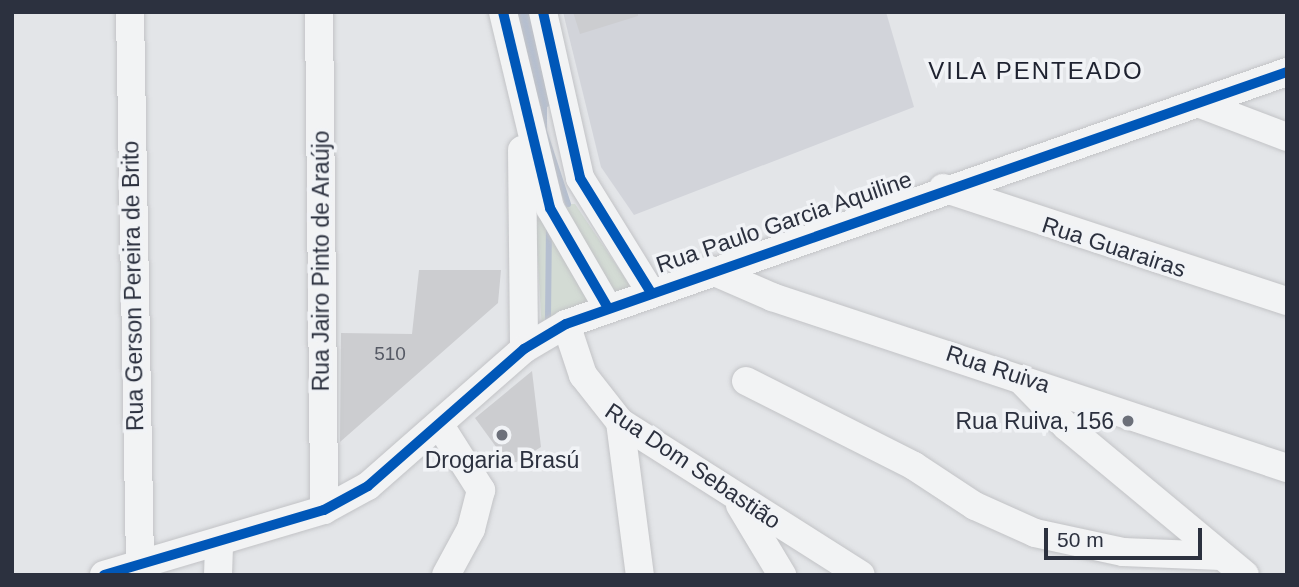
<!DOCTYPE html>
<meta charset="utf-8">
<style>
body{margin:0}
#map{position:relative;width:1299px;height:587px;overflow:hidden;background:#e3e5e8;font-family:Arial,sans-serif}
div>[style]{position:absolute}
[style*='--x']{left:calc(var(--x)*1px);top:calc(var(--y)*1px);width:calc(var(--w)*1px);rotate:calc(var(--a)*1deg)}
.built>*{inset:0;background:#d2d4da}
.green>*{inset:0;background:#d3dbd4}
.stream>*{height:6px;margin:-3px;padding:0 3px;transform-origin:3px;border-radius:3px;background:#b5bfd0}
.canal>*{height:23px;margin:-11.5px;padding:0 11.5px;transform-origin:11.5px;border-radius:11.5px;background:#b5bfd0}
.building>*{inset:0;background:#cccdd0}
.roads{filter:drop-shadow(0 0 2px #c2c3c6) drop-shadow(0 0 2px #c2c3c6)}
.minor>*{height:28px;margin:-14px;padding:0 14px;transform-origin:14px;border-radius:14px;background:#f2f3f4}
.cycleway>*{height:10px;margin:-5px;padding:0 5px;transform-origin:5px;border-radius:5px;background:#0057b8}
.dots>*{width:19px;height:19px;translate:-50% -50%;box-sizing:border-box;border:4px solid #f1f3f6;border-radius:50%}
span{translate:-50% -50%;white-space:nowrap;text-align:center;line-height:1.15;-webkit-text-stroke:7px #f1f3f6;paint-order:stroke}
.number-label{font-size:19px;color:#555964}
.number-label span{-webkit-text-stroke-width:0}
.street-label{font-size:23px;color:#2c313f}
.poi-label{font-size:23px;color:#2c313f}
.right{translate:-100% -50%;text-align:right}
.neighbourhood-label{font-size:24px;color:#1e2230;letter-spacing:2px}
.frame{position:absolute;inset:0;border:14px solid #2c313f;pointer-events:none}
.scale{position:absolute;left:1044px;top:528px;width:158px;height:32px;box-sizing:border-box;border:4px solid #2c313f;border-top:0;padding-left:9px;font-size:21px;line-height:24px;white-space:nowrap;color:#2c313f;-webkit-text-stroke:5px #f1f3f6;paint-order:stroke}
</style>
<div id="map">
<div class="built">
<div style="clip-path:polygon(563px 12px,886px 12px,914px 107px,634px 215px,601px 167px)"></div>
</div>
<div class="green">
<div style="clip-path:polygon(568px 204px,575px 204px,634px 291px,542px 331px,535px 210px,555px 237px,555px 216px)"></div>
</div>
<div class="stream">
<div style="--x:544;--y:95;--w:36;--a:90"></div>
<div style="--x:544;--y:131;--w:77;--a:71.8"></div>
<div style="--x:548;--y:319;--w:92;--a:-89.4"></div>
</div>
<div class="canal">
<div style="--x:527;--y:12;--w:85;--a:78.4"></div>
</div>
<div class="building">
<div style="clip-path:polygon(573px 12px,638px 12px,638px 16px,580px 34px)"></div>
<div style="clip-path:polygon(419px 270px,501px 270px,498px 303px,340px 442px,341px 333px,412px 334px)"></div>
<div style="clip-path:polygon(532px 371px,541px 447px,510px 466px,475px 418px)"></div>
</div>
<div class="roads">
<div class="minor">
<div style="--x:130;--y:12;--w:549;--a:88.96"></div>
<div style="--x:319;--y:12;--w:498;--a:89.4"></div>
<div style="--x:503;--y:12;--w:202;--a:76.5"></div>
<div style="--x:550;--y:208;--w:116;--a:59.9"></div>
<div style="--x:543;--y:12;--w:170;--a:77.4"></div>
<div style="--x:580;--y:178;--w:133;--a:58.2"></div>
<div style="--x:1200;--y:104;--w:93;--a:20.8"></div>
<div style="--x:522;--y:150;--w:199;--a:89.4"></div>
<div style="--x:943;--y:188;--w:362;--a:18.2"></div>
<div style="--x:710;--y:270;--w:68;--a:23.5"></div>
<div style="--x:772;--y:297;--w:543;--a:18.37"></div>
<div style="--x:566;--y:324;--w:54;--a:71.6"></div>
<div style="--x:583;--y:375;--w:60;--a:51.8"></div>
<div style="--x:620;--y:422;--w:285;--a:32.4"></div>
<div style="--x:1020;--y:379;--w:67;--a:45.6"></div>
<div style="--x:1067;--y:427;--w:231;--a:39.7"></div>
<div style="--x:746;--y:381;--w:188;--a:26.8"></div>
<div style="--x:914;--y:466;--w:73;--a:33.3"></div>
<div style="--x:975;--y:506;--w:66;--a:24.2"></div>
<div style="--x:1035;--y:533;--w:90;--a:12.2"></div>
<div style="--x:1123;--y:552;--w:98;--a:2.3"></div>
<div style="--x:620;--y:422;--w:154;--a:82.6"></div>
<div style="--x:441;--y:427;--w:75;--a:57.6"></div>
<div style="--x:481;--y:490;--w:40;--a:104.4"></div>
<div style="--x:471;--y:529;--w:52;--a:118.5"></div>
<div style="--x:740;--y:505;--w:82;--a:59"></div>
<div style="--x:104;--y:575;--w:229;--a:-16.5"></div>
<div style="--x:324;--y:510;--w:50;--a:-28.6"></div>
<div style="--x:368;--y:486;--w:208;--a:-41.3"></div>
<div style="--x:524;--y:349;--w:49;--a:-30.8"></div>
<div style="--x:566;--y:324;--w:764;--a:-19.27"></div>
<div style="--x:218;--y:575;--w:33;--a:-88"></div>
</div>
</div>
<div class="cycleway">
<div style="--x:503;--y:12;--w:202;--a:76.5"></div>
<div style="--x:550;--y:208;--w:116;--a:59.9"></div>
<div style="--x:543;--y:12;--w:170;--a:77.4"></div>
<div style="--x:580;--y:178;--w:133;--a:58.2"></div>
<div style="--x:104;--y:575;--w:229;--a:-16.5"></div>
<div style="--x:324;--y:510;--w:50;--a:-28.6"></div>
<div style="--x:368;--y:486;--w:208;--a:-41.3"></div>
<div style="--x:524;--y:349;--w:49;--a:-30.8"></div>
<div style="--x:566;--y:324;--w:764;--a:-19.27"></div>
</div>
<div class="dots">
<div style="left:1128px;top:421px;background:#6c707a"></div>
<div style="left:502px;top:435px;background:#6c707a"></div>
</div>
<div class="number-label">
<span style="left:390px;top:354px">510</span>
</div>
<div class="street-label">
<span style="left:784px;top:222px;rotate:-19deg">Rua Paulo Garcia Aquiline</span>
<span style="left:1114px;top:247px;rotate:18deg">Rua Guarairas</span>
<span style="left:321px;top:261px;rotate:-90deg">Rua Jairo Pinto de Araújo</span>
<span style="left:133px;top:286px;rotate:-91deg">Rua Gerson Pereira de Brito</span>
<span style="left:998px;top:369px;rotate:18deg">Rua Ruiva</span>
<span style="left:693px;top:466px;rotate:34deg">Rua Dom Sebastião</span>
</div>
<div class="poi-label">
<span class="right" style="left:1114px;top:421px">Rua Ruiva, 156</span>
<span style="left:502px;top:460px">Drogaria Brasú</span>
</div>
<div class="neighbourhood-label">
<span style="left:1036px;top:71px">VILA PENTEADO</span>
</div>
<div class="frame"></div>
<div class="scale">50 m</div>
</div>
